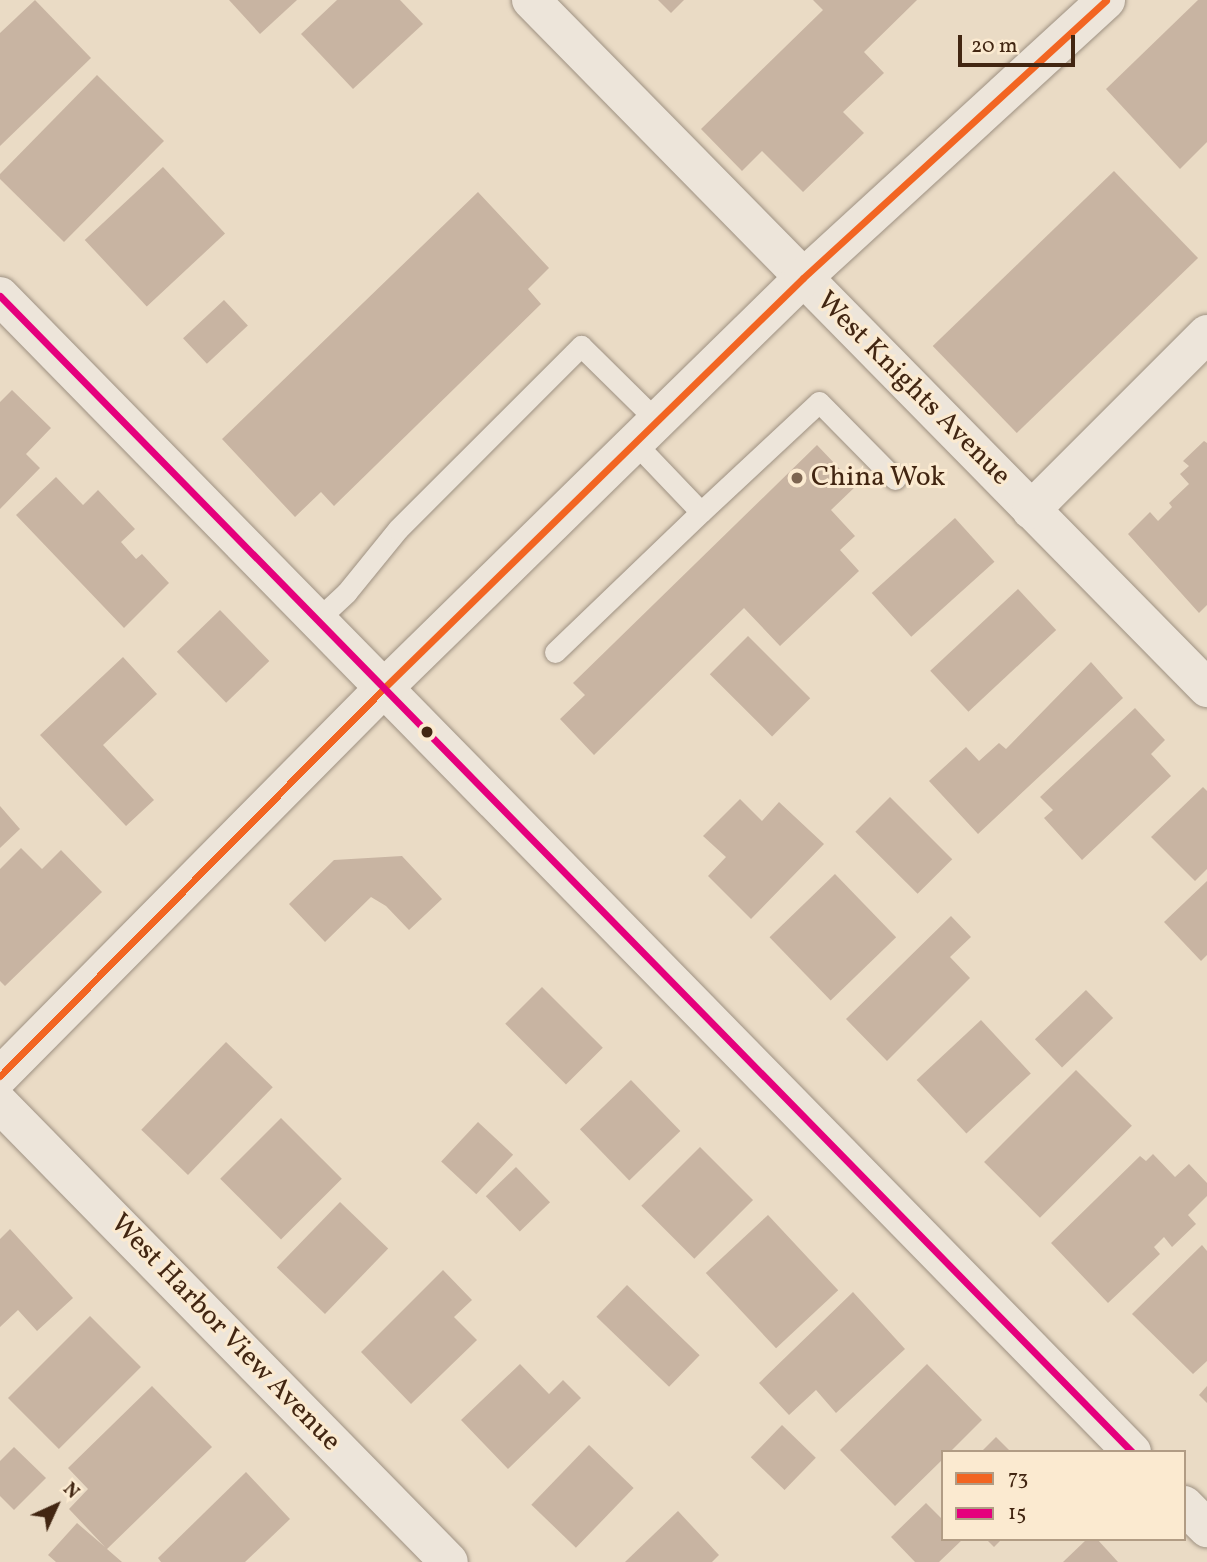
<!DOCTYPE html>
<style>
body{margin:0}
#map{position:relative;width:1207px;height:1562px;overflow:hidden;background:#eadbc5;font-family:Vollkorn,serif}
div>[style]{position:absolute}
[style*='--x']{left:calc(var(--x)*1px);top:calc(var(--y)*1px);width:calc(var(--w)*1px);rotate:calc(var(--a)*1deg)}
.building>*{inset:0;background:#c8b4a2;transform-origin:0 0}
.roads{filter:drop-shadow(0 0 2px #9e9182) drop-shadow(0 0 2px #9e9182)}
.service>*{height:21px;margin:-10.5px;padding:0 10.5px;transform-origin:10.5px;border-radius:10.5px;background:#ede5da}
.minor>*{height:38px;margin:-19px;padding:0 19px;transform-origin:19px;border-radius:19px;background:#ede5da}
.tertiary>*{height:38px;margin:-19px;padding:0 19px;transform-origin:19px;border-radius:19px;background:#ede5da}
.bus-1>*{height:7px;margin:-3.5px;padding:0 3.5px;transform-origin:3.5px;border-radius:3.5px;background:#f26522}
.bus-2>*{height:7px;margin:-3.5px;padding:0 3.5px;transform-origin:3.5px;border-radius:3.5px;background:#e5007d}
.dots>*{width:19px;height:19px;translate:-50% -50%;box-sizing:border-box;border:4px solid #fbead0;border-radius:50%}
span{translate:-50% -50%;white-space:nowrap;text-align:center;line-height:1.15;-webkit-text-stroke:6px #fbead0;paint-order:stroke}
.street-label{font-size:28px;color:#422612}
.poi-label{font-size:28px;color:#422612}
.left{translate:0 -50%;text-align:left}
.legend{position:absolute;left:941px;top:1450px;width:245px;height:91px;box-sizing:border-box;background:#fbead0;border:2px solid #b19c84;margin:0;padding:9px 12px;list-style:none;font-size:21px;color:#422612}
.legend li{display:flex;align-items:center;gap:14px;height:35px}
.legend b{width:35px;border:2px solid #b19c84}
.north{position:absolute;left:21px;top:1471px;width:70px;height:70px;-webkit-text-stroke:5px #fbead0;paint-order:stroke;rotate:45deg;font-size:19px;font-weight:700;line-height:28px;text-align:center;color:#422612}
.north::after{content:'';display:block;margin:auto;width:24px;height:32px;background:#422612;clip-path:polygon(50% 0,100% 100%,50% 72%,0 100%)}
.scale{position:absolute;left:958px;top:35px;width:117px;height:32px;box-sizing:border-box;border:4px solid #422612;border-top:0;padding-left:9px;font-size:21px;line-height:24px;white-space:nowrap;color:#422612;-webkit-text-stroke:5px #fbead0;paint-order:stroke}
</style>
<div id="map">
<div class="building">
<div style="clip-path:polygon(35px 0,91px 58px,0 146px,0 33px)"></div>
<div style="clip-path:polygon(229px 0,297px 0,260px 34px)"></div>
<div style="clip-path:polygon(337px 0,400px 0,423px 24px,353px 89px,301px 34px)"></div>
<div style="clip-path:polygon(658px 0,684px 0,671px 13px)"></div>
<div style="clip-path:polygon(813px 0,917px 0,864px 52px,884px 73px,843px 112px,864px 133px,803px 192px,762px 151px,742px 171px,701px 129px,823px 10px)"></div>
<div style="clip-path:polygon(1198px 0,1207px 0,1207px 142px,1180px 169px,1106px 89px)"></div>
<div style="clip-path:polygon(97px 75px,164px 141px,64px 242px,0 179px,0 174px)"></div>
<div style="left:163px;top:167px;width:91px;height:107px;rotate:47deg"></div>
<div style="left:1114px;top:171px;width:121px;height:252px;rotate:46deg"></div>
<div style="clip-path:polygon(478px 192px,549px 268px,528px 289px,541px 304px,334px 506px,321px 492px,295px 517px,222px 439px)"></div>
<div style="left:224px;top:300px;width:35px;height:56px;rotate:47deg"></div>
<div style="clip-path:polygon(12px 390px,51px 428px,26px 454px,40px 468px,0 509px,0 402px)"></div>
<div style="clip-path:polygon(1204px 441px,1207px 443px,1207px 605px,1199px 613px,1128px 534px,1150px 512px,1158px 521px,1172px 507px,1169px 503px,1189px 484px,1180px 474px,1189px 466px,1183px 461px)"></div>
<div style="clip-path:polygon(817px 445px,856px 486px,831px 510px,855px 536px,840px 550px,859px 571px,780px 646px,744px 608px,594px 755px,560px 719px,585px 695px,573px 683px)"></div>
<div style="clip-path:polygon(56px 477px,83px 505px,98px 490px,135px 529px,121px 542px,136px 559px,142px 554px,169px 583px,124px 628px,16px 515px)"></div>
<div style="left:955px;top:518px;width:59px;height:112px;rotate:48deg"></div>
<div style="left:1018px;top:589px;width:56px;height:120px;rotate:47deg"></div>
<div style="left:220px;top:610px;width:71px;height:60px;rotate:46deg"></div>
<div style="left:748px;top:636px;width:88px;height:54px;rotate:45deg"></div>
<div style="clip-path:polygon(123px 657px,157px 694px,103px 745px,154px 800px,126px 826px,40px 735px)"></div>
<div style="clip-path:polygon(1091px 662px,1123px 698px,978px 834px,929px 781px,966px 747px,979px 761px,999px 743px,1006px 749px)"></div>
<div style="clip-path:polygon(1135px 708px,1165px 740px,1151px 754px,1171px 776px,1082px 860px,1044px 818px,1053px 810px,1040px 797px)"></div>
<div style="clip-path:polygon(1203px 787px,1207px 791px,1207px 869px,1195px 881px,1151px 837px)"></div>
<div style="left:890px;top:797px;width:88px;height:49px;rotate:45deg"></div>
<div style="clip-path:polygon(740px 799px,762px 821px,779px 802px,824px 844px,751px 919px,708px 876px,726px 857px,703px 836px)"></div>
<div style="clip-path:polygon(0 806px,20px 829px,0 848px)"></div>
<div style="clip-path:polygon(21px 848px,42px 869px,61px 850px,102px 892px,5px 986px,0 981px,0 869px)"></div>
<div style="clip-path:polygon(402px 856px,442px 899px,409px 930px,386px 906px,371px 897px,325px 942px,289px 904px,334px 860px)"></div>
<div style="left:835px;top:874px;width:88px;height:91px;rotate:46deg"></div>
<div style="clip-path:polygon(1207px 881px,1207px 955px,1201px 961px,1164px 922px)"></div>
<div style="clip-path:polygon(951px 916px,971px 937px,950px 957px,970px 978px,887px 1061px,846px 1019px)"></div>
<div style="left:542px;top:987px;width:86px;height:52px;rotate:45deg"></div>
<div style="left:1086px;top:990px;width:39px;height:71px;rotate:46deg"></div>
<div style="left:981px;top:1020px;width:73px;height:88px;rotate:47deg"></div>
<div style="left:226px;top:1042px;width:65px;height:122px;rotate:44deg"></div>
<div style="left:1076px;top:1070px;width:79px;height:130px;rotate:45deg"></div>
<div style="left:631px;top:1080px;width:71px;height:71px;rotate:46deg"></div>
<div style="left:281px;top:1118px;width:86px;height:86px;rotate:45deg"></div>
<div style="left:478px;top:1122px;width:48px;height:54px;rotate:43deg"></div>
<div style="left:700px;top:1147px;width:75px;height:83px;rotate:45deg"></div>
<div style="clip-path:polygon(1153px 1154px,1175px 1177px,1189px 1164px,1207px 1183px,1207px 1196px,1188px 1215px,1196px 1224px,1172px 1247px,1164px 1237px,1154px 1247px,1160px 1254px,1108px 1303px,1051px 1243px,1140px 1156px,1146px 1161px)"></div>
<div style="left:516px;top:1167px;width:49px;height:42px;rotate:46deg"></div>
<div style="left:340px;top:1202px;width:67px;height:91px;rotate:44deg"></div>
<div style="left:768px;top:1215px;width:103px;height:85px;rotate:47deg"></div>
<div style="clip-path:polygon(10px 1229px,73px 1298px,37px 1331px,18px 1310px,0 1327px,0 1239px)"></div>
<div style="clip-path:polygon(1202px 1245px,1207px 1251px,1207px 1361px,1193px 1374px,1132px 1314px)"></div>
<div style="clip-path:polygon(443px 1270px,472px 1300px,454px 1317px,477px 1340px,411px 1404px,361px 1352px)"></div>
<div style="left:627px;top:1285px;width:101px;height:44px;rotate:44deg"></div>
<div style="clip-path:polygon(853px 1292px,905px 1349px,836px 1413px,816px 1390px,789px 1415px,759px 1383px)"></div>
<div style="left:90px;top:1316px;width:72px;height:116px;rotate:45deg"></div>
<div style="clip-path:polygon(520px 1364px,549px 1394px,563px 1380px,581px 1398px,508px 1469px,461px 1420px)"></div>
<div style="clip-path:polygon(927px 1364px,982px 1420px,950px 1452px,943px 1452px,943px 1459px,895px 1506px,840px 1450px)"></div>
<div style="clip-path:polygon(152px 1386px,212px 1447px,107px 1549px,122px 1562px,56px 1562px,48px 1555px,77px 1523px,105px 1547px,69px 1509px,88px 1489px,68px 1468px)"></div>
<div style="clip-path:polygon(1207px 1386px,1207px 1403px,1199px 1395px)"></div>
<div style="left:782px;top:1425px;width:47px;height:45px;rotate:44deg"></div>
<div style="clip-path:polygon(996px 1437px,1011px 1452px,981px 1452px)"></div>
<div style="left:589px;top:1445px;width:62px;height:83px;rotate:44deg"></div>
<div style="clip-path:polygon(14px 1447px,46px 1478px,14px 1510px,0 1496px,0 1461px)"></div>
<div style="clip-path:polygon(246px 1472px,290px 1519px,245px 1562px,161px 1562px,158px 1558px)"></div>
<div style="clip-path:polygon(926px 1503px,943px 1520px,943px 1539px,963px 1539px,939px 1562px,915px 1562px,891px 1537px)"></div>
<div style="clip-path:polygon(678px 1511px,719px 1555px,712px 1562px,625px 1562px)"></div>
<div style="clip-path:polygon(986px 1539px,1002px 1539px,994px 1547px)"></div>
<div style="clip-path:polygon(1087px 1539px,1097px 1539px,1118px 1562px,1063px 1562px)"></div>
</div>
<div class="roads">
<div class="service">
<div style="--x:635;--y:443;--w:95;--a:46.3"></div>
<div style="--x:701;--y:512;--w:161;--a:-43"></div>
<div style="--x:819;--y:402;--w:108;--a:45.4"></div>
<div style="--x:317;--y:620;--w:40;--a:-43"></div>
<div style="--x:346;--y:593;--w:82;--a:-50.9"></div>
<div style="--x:398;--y:529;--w:259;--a:-45"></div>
<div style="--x:581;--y:346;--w:107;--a:44.6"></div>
<div style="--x:555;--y:652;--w:202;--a:-43.8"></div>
</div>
<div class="minor">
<div style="--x:531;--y:0;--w:965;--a:45.5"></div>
<div style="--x:0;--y:296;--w:1618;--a:45.6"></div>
<div style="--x:1031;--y:510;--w:249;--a:-45"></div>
<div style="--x:0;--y:1104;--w:641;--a:45.57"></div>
<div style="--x:1184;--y:1505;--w:33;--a:45"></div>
</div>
<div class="tertiary">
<div style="--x:0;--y:1076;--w:546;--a:-45.3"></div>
<div style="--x:384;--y:688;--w:586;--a:-44.38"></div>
<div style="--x:803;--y:278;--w:411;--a:-42.5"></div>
</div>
</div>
<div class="bus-1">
<div style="--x:0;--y:1076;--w:546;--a:-45.3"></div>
<div style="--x:384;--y:688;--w:586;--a:-44.38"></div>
<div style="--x:803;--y:278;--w:411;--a:-42.5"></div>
</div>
<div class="bus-2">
<div style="--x:0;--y:296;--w:1618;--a:45.6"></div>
</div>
<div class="dots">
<div style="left:797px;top:478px;background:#7d6551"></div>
<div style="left:427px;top:732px;background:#422612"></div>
</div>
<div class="street-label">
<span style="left:913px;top:389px;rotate:45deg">West Knights Avenue</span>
<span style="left:225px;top:1333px;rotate:46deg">West Harbor View Avenue</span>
</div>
<div class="poi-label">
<span class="left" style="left:811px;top:478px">China Wok</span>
</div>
<ul class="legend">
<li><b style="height:9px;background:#f26522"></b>73</li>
<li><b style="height:9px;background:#e5007d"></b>15</li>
</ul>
<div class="north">N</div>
<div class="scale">20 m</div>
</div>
